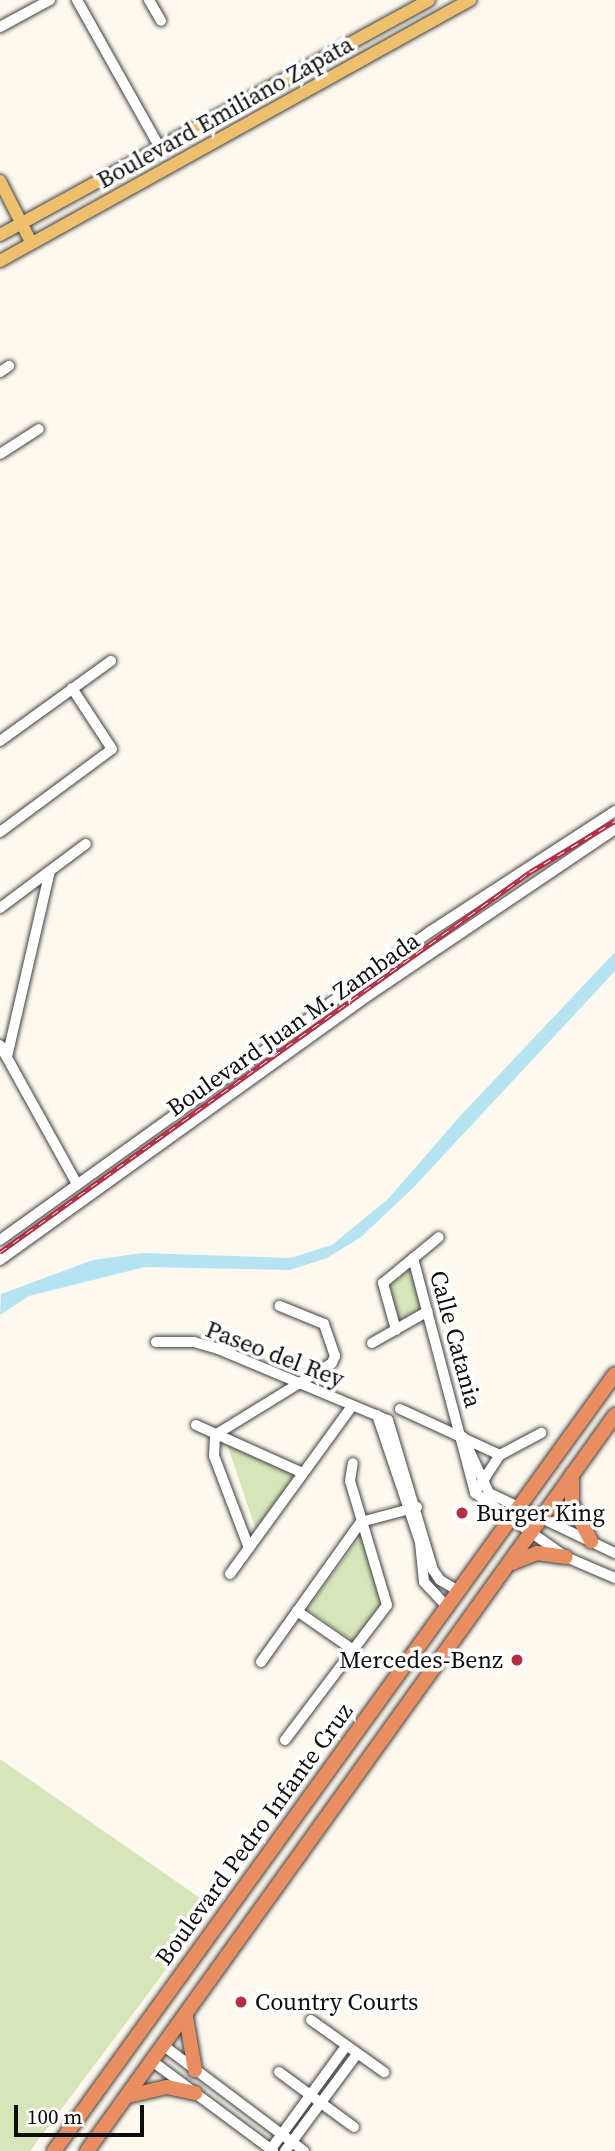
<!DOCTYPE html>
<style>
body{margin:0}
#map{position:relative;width:615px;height:2151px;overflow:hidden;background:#fef9ee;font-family:"Source Serif 4",serif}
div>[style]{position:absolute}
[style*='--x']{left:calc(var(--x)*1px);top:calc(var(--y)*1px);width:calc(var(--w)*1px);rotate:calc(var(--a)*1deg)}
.green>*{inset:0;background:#d6e5ba}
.water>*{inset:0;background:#b6e3f1}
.roads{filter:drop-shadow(0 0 2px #404040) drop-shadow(0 0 2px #404040)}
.minor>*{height:10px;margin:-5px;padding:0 5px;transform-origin:5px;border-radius:5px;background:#fff}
.major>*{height:12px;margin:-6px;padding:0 6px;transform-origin:6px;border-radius:6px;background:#eebf6d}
.highway>*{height:14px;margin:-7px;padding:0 7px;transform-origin:7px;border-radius:7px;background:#e98e60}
.rail>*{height:5px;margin-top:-2.5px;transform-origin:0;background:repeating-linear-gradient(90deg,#fff 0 8px,#b22f46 0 16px);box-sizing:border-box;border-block:2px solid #b22f46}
.dots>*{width:19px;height:19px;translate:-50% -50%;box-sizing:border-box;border:4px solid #fff;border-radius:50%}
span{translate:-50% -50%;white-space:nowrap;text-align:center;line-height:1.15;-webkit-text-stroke:7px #fff;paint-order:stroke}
.street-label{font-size:24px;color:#0d0d0d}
.poi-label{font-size:24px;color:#0d0d0d}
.left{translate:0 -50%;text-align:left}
.right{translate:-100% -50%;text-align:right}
.scale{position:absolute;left:14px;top:2105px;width:130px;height:32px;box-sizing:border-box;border:4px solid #0d0d0d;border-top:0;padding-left:9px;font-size:21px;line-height:24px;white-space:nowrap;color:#0d0d0d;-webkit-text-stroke:5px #fff;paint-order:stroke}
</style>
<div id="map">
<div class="green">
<div style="clip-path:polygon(409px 1270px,415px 1271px,426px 1305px,399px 1321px,388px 1287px)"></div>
<div style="clip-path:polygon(226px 1441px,296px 1472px,256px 1530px)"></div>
<div style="clip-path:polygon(366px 1529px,386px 1597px,353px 1641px,307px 1609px)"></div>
<div style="clip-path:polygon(0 1759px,213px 1907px,30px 2151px,0 2151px)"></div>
</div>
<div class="water">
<div style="clip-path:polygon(615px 952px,615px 971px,413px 1188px,361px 1237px,327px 1258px,290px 1270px,145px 1267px,29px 1296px,0 1315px,1px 1294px,93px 1260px,142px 1253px,290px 1258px,332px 1245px,388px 1199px,461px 1115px)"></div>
</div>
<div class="roads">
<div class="minor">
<div style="--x:77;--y:0;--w:167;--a:60.7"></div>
<div style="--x:149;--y:0;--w:24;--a:60"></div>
<div style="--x:0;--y:27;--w:57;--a:-28.4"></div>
<div style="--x:0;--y:372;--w:11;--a:-34"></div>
<div style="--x:0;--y:454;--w:46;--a:-32.7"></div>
<div style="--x:0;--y:741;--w:137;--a:-35.8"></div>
<div style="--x:0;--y:832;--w:139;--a:-36.5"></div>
<div style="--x:112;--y:749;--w:73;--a:-123.3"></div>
<div style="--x:0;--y:908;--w:107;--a:-36.7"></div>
<div style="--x:0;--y:1045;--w:159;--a:61"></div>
<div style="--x:7;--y:1057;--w:191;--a:-77"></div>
<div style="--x:0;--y:1240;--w:530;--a:-35.64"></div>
<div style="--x:431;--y:931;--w:220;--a:-33.1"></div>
<div style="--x:413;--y:1258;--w:243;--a:75.2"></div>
<div style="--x:475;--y:1493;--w:111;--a:35.1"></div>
<div style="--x:566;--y:1557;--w:53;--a:23.2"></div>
<div style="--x:0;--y:1260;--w:451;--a:-35.7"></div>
<div style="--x:366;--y:997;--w:300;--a:-34"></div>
<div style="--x:396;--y:1330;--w:49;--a:-105.5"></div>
<div style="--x:383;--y:1283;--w:72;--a:-39.4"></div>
<div style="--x:156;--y:1342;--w:38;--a:0"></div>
<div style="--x:194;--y:1342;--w:25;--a:16"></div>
<div style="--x:218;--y:1349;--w:184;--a:22.7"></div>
<div style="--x:388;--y:1420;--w:157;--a:73.3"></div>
<div style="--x:433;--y:1570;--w:12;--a:55"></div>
<div style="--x:440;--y:1580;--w:21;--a:31"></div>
<div style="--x:372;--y:1343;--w:64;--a:-29.7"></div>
<div style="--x:400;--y:1409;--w:110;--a:24.7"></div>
<div style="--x:377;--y:1415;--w:134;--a:71.3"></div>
<div style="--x:420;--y:1542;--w:40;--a:84.3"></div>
<div style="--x:424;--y:1582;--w:34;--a:47"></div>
<div style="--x:196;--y:1425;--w:117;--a:24.2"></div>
<div style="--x:463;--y:1437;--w:62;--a:65.1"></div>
<div style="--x:489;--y:1493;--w:140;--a:25.5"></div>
<div style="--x:479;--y:1487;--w:38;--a:-57"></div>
<div style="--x:500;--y:1455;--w:47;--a:-28.2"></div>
<div style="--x:249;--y:1548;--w:98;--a:-110.8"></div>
<div style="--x:214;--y:1456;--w:21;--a:-87"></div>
<div style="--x:215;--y:1435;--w:137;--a:-31.6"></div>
<div style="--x:332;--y:1363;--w:8;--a:-67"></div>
<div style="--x:335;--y:1356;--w:34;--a:-109"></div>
<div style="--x:324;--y:1324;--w:48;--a:-157.8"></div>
<div style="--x:230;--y:1574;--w:208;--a:-54"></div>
<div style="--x:297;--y:1611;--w:67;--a:34.6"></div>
<div style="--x:261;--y:1662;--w:172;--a:-54.5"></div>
<div style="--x:361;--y:1522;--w:58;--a:-15"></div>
<div style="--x:285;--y:1740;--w:169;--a:-52.9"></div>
<div style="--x:387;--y:1605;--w:129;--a:-106.6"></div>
<div style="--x:350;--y:1481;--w:18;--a:-81"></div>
<div style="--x:311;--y:2020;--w:90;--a:35.5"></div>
<div style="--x:164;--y:2046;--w:175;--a:36.9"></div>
<div style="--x:152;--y:2061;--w:151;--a:36.6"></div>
<div style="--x:279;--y:2072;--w:93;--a:36.3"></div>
<div style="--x:271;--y:2149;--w:127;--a:-53.9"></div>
<div style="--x:285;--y:2151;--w:121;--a:-53.4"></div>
</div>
<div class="major">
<div style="--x:0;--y:181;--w:68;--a:63.1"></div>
<div style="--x:0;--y:235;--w:489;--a:-28.7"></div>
<div style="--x:0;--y:261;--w:538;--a:-29.04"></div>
</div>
<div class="highway">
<div style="--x:572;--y:1474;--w:30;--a:90"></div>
<div style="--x:572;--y:1504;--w:42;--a:62.8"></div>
<div style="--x:512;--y:1563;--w:27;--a:-22"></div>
<div style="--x:537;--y:1553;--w:29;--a:8"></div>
<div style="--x:186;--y:2017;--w:54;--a:80.4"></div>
<div style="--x:128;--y:2096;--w:40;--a:-13"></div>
<div style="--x:167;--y:2087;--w:29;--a:12"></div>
<div style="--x:54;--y:2151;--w:958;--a:-54.17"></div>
<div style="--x:87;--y:2151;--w:906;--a:-54.34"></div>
</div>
</div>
<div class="rail">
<div style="--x:0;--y:1252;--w:652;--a:-35.64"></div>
<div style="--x:530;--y:872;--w:99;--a:-31"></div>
</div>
<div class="dots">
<div style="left:462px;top:1513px;background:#b22f46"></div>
<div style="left:517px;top:1660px;background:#b22f46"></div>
<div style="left:241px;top:2002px;background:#b22f46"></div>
</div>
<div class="street-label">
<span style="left:225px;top:112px;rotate:-29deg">Boulevard Emiliano Zapata</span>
<span style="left:293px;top:1024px;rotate:-35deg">Boulevard Juan M. Zambada</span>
<span style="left:456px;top:1339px;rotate:75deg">Calle Catania</span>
<span style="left:275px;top:1354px;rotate:21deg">Paseo del Rey</span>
<span style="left:254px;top:1834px;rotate:-54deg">Boulevard Pedro Infante Cruz</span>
</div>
<div class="poi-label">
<span class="left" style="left:476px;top:1513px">Burger King</span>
<span class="right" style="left:503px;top:1660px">Mercedes-Benz</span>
<span class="left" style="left:255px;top:2002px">Country Courts</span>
</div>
<div class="scale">100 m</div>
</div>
